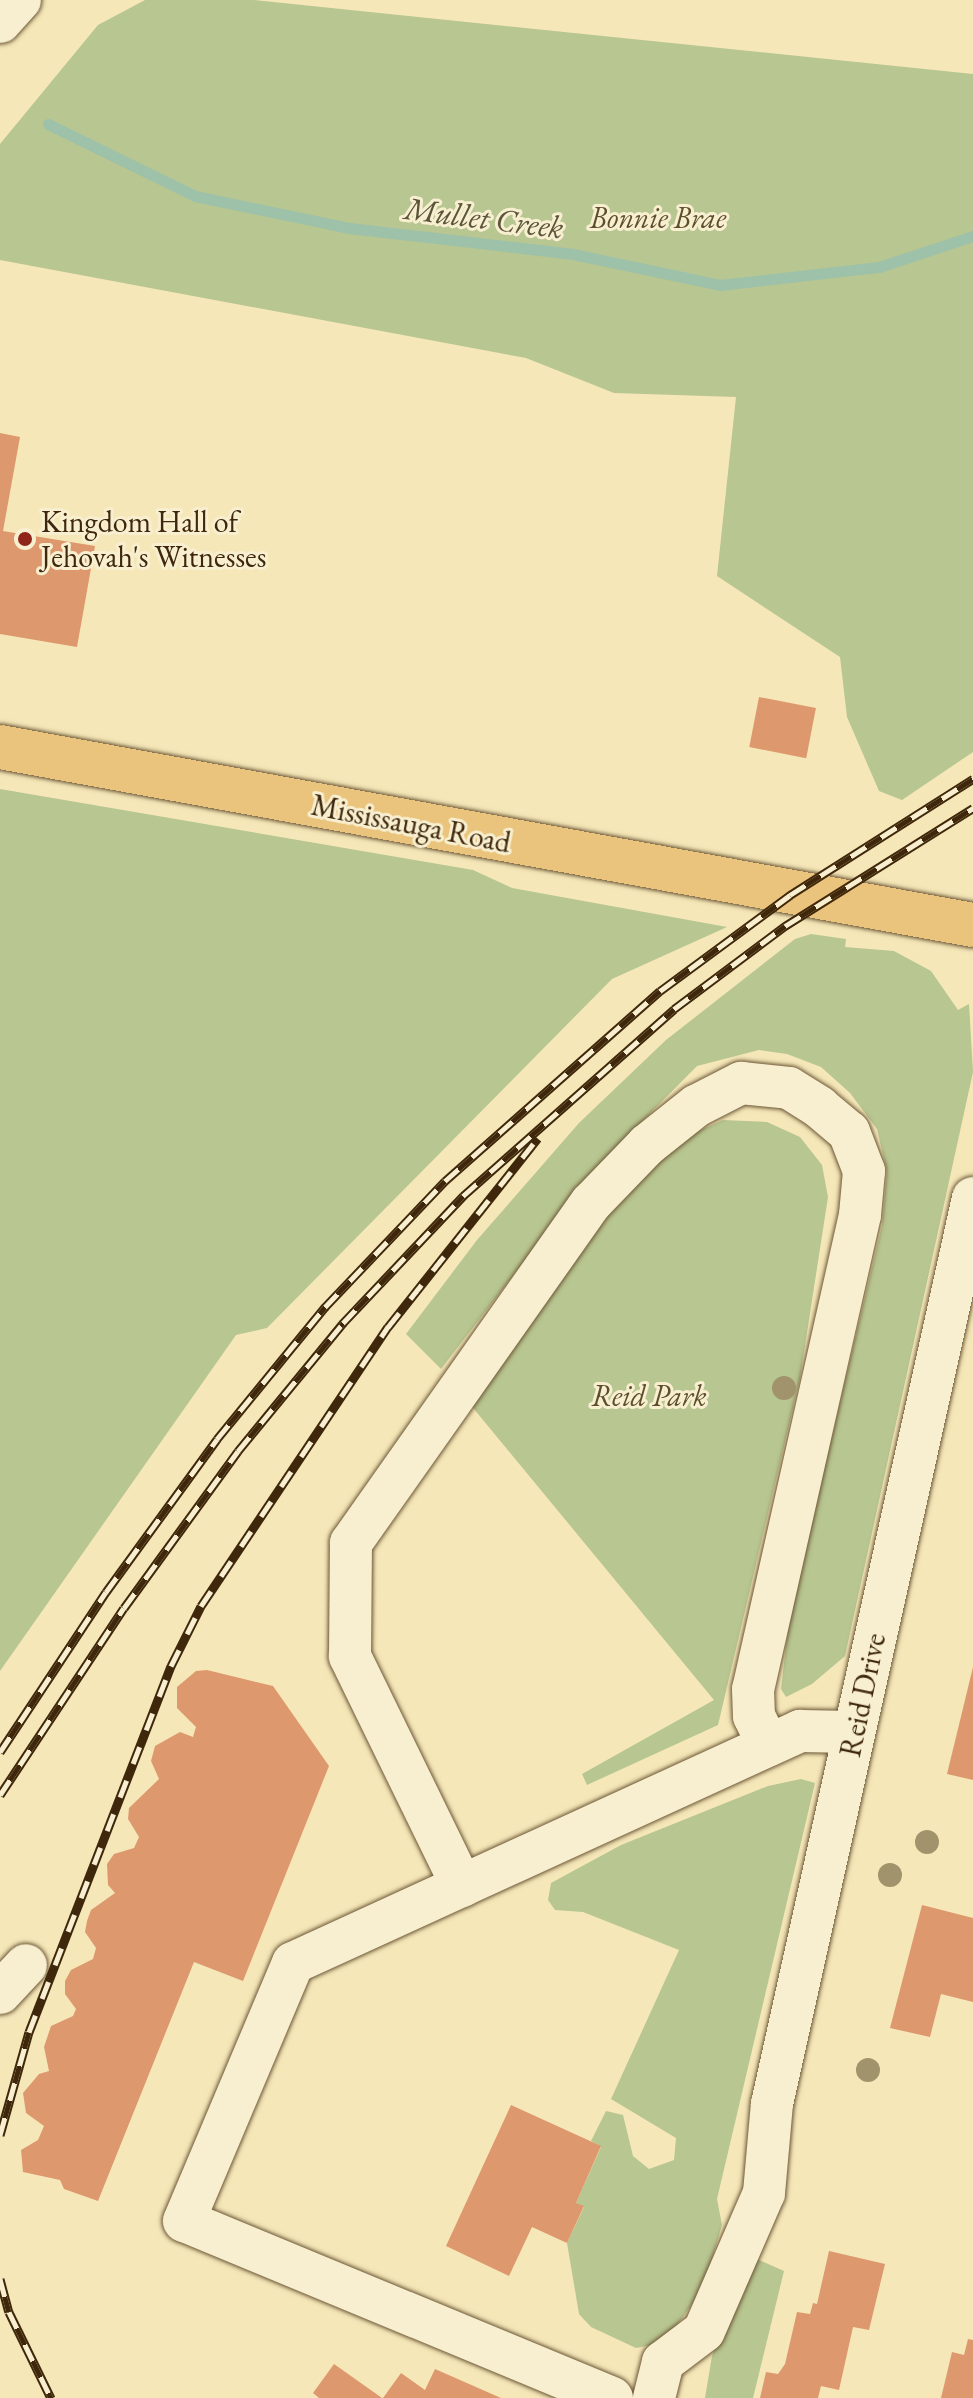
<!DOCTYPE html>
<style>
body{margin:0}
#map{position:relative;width:973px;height:2398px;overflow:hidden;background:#f5e7b8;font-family:"EB Garamond",serif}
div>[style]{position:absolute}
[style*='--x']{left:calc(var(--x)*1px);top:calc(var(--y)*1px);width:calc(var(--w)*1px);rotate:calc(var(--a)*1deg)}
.green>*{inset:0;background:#b8c691}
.stream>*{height:11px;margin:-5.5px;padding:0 5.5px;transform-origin:5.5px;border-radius:5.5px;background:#9dc1a9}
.building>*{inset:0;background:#dd996d;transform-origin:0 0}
.roads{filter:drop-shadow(0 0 2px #6c5736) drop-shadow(0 0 2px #6c5736)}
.minor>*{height:42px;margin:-21px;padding:0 21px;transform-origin:21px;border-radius:21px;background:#f8efd1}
.major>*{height:44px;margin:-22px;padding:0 22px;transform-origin:22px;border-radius:22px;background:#eac47c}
.rail>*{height:9px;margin-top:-4.5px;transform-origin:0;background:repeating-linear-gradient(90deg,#f8efd1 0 18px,#3f270b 0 36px);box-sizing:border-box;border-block:2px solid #3f270b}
.trees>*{width:24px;height:24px;margin:-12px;border-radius:50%;background:#a1936b}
.dots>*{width:22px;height:22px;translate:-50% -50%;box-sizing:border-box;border:4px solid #f8efd1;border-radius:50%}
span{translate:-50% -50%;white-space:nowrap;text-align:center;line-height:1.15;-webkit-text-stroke:6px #f8efd1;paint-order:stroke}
.park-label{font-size:30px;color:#5d4f2c;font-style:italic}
.poi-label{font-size:30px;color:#3f270b}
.left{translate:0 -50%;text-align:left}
.street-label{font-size:30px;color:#3f270b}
.water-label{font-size:32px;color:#5b553a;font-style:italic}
</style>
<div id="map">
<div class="green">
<div style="clip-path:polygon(145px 0,253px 0,973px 74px,973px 752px,902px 800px,879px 791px,847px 717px,840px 657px,717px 576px,736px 397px,614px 393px,526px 358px,0 260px,0 144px,98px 25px)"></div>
<div style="clip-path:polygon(0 789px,473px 870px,512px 888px,727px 927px,612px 979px,267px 1328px,236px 1335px,0 1671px)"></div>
<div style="clip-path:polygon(811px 934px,846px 939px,845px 947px,894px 951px,931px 971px,958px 1010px,969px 1004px,973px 1072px,845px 1656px,812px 1684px,786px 1697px,781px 1689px,790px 1612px,882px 1226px,887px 1172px,877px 1129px,850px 1093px,821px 1067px,787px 1054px,759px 1050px,697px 1066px,595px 1169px,441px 1369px,406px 1334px,477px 1240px,579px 1123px,666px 1040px,795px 939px)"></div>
<div style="clip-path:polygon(723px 1120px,767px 1122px,800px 1137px,822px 1165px,828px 1197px,800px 1378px,718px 1725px,587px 1785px,582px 1774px,714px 1700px,469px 1403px,599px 1222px,676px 1141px)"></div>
<div style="clip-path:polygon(801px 1779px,815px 1783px,717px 2199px,722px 2225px,703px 2289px,672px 2332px,657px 2344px,636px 2348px,591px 2327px,579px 2314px,567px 2243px,584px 2207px,576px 2203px,601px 2147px,591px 2141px,606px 2111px,623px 2115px,633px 2156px,649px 2169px,674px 2160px,676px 2138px,611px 2099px,679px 1950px,583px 1912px,555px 1910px,548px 1900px,551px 1883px,621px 1845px,768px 1786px)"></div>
<div style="clip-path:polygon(750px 2256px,784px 2271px,753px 2398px,705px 2398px,712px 2356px)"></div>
</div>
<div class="stream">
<div style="--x:48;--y:124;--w:164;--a:26.1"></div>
<div style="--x:195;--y:196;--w:157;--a:11.7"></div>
<div style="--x:349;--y:228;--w:226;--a:6.6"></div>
<div style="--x:573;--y:254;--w:150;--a:11.9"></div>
<div style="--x:720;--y:285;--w:160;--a:-6.5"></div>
<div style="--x:879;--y:267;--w:99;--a:-18.3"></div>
</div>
<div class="building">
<div style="clip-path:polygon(0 433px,20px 437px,3px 531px,95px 546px,77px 647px,0 634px)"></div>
<div style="left:759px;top:697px;width:58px;height:51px;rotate:11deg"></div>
<div style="clip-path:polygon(973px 1667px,973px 1780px,947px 1774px)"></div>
<div style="clip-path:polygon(207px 1670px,273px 1686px,329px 1766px,243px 1981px,194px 1962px,98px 2201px,64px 2189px,60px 2180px,23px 2172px,21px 2150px,38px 2140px,44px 2126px,26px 2113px,23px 2093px,39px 2074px,49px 2071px,44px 2047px,51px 2026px,73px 2016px,76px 2009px,65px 1994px,65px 1981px,71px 1970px,93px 1959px,96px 1948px,85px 1932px,87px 1921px,91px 1910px,115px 1893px,108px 1885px,107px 1864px,114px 1854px,134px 1848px,139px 1837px,128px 1819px,129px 1808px,159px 1779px,151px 1761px,155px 1746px,180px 1732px,193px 1737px,196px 1727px,177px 1708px,177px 1687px,196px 1671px)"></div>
<div style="clip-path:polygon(922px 1905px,973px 1918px,973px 2002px,941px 1994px,930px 2037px,890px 2028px)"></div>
<div style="clip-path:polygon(511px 2105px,601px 2146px,576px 2203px,584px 2206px,567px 2243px,532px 2227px,509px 2276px,446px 2246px)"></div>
<div style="clip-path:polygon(829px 2251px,885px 2264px,869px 2330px,853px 2327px,839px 2390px,821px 2386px,818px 2398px,760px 2398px,766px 2372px,778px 2374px,785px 2364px,797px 2312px,810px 2314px,813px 2303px,817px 2304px)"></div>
<div style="clip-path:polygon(968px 2339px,973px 2340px,973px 2398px,941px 2398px,952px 2352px,964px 2355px)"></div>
<div style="clip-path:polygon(334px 2364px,382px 2398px,319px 2398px,313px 2393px)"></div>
<div style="clip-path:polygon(435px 2369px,501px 2398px,383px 2398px,401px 2373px,425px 2390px)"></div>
</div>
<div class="roads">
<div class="minor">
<div style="--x:0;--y:22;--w:30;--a:-48"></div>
<div style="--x:462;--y:1886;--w:256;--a:-116"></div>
<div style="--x:350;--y:1656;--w:113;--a:-89.5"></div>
<div style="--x:351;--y:1543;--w:416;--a:-54.8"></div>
<div style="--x:591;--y:1203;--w:81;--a:-46"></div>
<div style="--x:647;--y:1145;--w:63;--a:-38.5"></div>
<div style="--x:696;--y:1106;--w:51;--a:-27.1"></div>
<div style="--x:741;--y:1083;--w:48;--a:5.9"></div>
<div style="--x:789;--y:1088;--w:36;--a:32"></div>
<div style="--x:819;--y:1107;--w:39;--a:40"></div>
<div style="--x:849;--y:1132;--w:42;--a:69"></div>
<div style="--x:864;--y:1171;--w:44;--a:95.2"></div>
<div style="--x:860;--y:1215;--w:486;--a:102.7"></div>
<div style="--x:753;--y:1689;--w:27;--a:88"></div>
<div style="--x:754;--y:1716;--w:32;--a:64"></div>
<div style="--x:0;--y:1993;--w:38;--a:-47"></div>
<div style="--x:612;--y:2398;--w:463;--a:-157.5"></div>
<div style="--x:184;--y:2221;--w:280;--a:-67.1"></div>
<div style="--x:293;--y:1963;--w:558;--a:-24.59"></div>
<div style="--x:800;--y:1731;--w:54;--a:1.1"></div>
<div style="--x:654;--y:2398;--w:37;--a:-76"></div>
<div style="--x:663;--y:2362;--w:51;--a:-37.1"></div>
<div style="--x:704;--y:2331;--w:150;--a:-66.5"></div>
<div style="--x:764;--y:2193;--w:89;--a:-84.9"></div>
<div style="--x:772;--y:2104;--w:928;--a:-77.49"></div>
</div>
<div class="major">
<div style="--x:0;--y:747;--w:989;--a:10.37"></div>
</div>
</div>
<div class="rail">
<div style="--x:0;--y:1752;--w:192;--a:-56.5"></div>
<div style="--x:106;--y:1592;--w:189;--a:-54"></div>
<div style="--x:217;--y:1439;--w:171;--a:-50.7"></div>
<div style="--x:325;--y:1307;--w:174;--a:-46.4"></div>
<div style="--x:445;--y:1181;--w:287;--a:-41.5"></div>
<div style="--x:660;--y:991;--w:162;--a:-36.4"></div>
<div style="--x:790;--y:895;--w:217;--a:-32.4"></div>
<div style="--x:0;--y:1795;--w:224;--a:-56.5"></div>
<div style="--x:124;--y:1608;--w:194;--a:-54"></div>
<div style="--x:238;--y:1451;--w:166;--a:-50.6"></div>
<div style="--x:343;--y:1323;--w:175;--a:-46.6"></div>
<div style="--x:463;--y:1196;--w:282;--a:-41.5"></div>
<div style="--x:674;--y:1009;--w:139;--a:-36.8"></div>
<div style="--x:785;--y:926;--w:222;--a:-32.1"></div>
<div style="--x:0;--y:2135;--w:107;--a:-74.3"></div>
<div style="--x:29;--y:2032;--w:393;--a:-68.8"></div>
<div style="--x:171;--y:1666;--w:67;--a:-63.4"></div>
<div style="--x:201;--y:1606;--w:336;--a:-56.2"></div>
<div style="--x:388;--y:1327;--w:241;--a:-51.6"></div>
<div style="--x:0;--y:2279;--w:34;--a:75"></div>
<div style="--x:9;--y:2312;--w:96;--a:64"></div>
</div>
<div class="trees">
<div style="left:784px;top:1388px"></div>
<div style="left:927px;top:1842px"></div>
<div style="left:890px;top:1875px"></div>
<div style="left:868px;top:2070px"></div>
</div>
<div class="dots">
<div style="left:25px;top:539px;background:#8f2418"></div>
</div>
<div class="park-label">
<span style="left:658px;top:218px">Bonnie Brae</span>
<span style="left:649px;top:1396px">Reid Park</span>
</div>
<div class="poi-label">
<span class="left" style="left:41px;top:539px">Kingdom Hall of<br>Jehovah's Witnesses</span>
</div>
<div class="street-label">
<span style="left:411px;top:824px;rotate:11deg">Mississauga Road</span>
<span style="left:863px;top:1695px;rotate:-78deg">Reid Drive</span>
</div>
<div class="water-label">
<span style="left:484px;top:218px;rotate:7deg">Mullet Creek</span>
</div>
</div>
